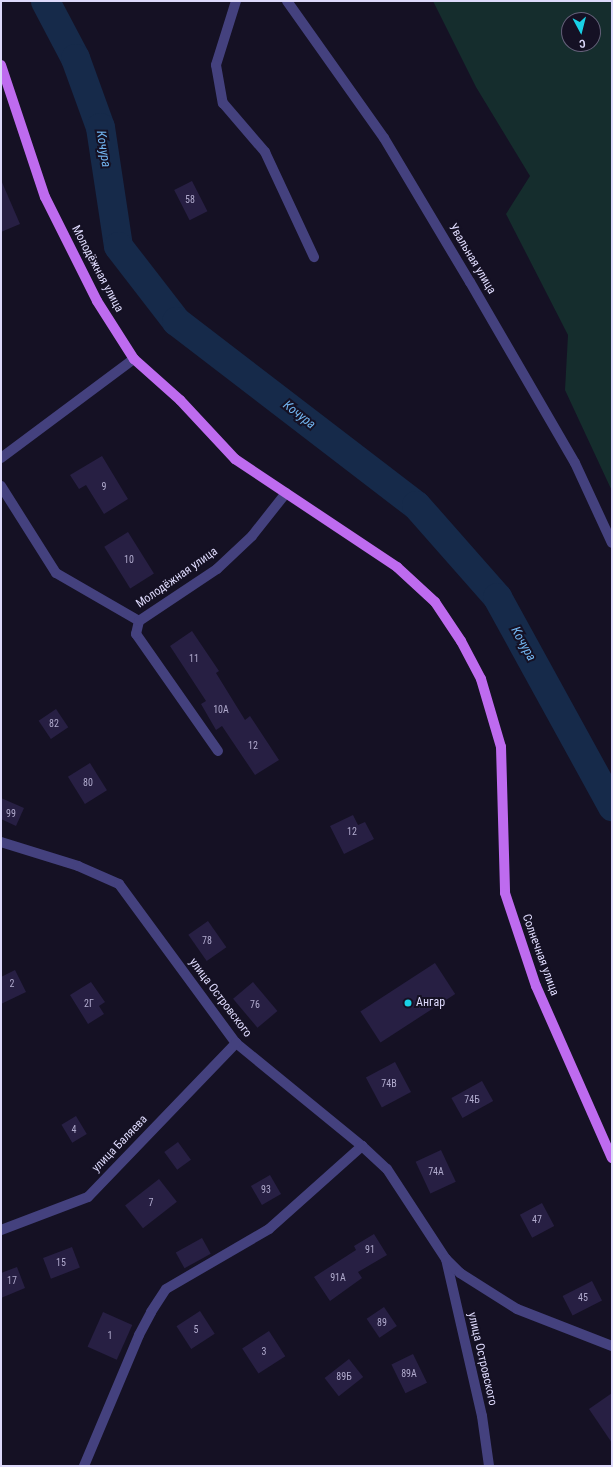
<!DOCTYPE html>
<meta charset="utf-8">
<style>
body{margin:0}
#map{position:relative;width:613px;height:1467px;overflow:hidden;background:#151124;font-family:"Roboto Condensed",sans-serif}
div>[style]{position:absolute}
[style*='--x']{left:calc(var(--x)*1px);top:calc(var(--y)*1px);width:calc(var(--w)*1px);rotate:calc(var(--a)*1deg)}
.green>*{inset:0;background:#152d2d}
.river>*{height:29px;margin:-14.5px;padding:0 14.5px;transform-origin:14.5px;border-radius:14.5px;background:#162a4a}
.building>*{inset:0;background:#271f43;transform-origin:0 0}
.minor>*{height:10px;margin:-5px;padding:0 5px;transform-origin:5px;border-radius:5px;background:#44417e}
.major>*{height:10px;margin:-5px;padding:0 5px;transform-origin:5px;border-radius:5px;background:#be6bef}
.dots>*{width:11px;height:11px;translate:-50% -50%;box-sizing:border-box;border:2px solid #151124;border-radius:50%}
span{translate:-50% -50%;white-space:nowrap;text-align:center;line-height:1.15;-webkit-text-stroke:4px #151124;paint-order:stroke}
.number-label{font-size:10px;color:#b0aacd}
.number-label span{-webkit-text-stroke-width:0}
.street-label{font-size:12px;color:#ddd9fb}
.poi-label{font-size:12px;color:#ddd9fb}
.left{translate:0 -50%;text-align:left}
.water-label{font-size:13px;color:#72b5f0;font-style:italic}
.frame{position:absolute;inset:0;border:2px solid #ddd9fb;pointer-events:none}
.north{position:absolute;left:561px;top:12px;width:40px;height:40px;box-sizing:border-box;background:#151124;border:1px solid #65617a;border-radius:50%;rotate:173deg;font-size:11px;font-weight:700;line-height:16px;text-align:center;color:#ddd9fb}
.north::after{content:'';display:block;margin:auto;width:14px;height:18px;background:#19d1e6;clip-path:polygon(50% 0,100% 100%,50% 72%,0 100%)}
</style>
<div id="map">
<div class="green">
<div style="clip-path:polygon(evenodd,433px 1px,612px 1px,612px 491px,565px 390px,568px 335px,506px 214px,530px 176px,476px 87px,433px 1px,569px 20px,593px 20px,593px 44px,569px 44px,569px 20px)"></div>
</div>
<div class="river">
<div style="--x:45;--y:1;--w:64;--a:62.2"></div>
<div style="--x:75;--y:58;--w:73;--a:70.1"></div>
<div style="--x:100;--y:127;--w:120;--a:81.4"></div>
<div style="--x:118;--y:246;--w:95;--a:52.3"></div>
<div style="--x:176;--y:321;--w:302;--a:37.5"></div>
<div style="--x:416;--y:505;--w:123;--a:48.6"></div>
<div style="--x:497;--y:597;--w:239;--a:61.2"></div>
</div>
<div class="building">
<div style="clip-path:polygon(1px 180px,20px 224px,1px 232px)"></div>
<div style="left:192px;top:181px;width:34px;height:20px;rotate:63deg"></div>
<div style="clip-path:polygon(102px 456px,128px 499px,104px 514px,86px 485px,79px 489px,70px 475px)"></div>
<div style="left:128px;top:532px;width:49px;height:28px;rotate:58deg"></div>
<div style="clip-path:polygon(192px 631px,219px 671px,216px 673px,245px 720px,250px 716px,279px 760px,255px 775px,222px 726px,216px 730px,201px 704px,206px 701px,170px 646px)"></div>
<div style="left:56px;top:709px;width:22px;height:21px;rotate:56deg"></div>
<div style="left:90px;top:763px;width:32px;height:26px;rotate:58deg"></div>
<div style="clip-path:polygon(1px 798px,24px 808px,16px 826px,1px 819px)"></div>
<div style="clip-path:polygon(353px 815px,358px 825px,365px 822px,374px 839px,344px 854px,330px 826px)"></div>
<div style="left:208px;top:921px;width:32px;height:24px;rotate:55deg"></div>
<div style="left:435px;top:963px;width:37px;height:89px;rotate:57deg"></div>
<div style="clip-path:polygon(15px 970px,26px 992px,1px 1004px,1px 977px)"></div>
<div style="clip-path:polygon(91px 982px,105px 1002px,99px 1006px,104px 1014px,88px 1024px,70px 995px)"></div>
<div style="left:253px;top:982px;width:38px;height:26px;rotate:50deg"></div>
<div style="left:395px;top:1062px;width:34px;height:33px;rotate:62deg"></div>
<div style="left:482px;top:1081px;width:23px;height:35px;rotate:61deg"></div>
<div style="left:76px;top:1116px;width:21px;height:17px;rotate:59deg"></div>
<div style="left:178px;top:1142px;width:22px;height:17px;rotate:54deg"></div>
<div style="left:441px;top:1150px;width:35px;height:28px;rotate:65deg"></div>
<div style="left:270px;top:1175px;width:22px;height:22px;rotate:60deg"></div>
<div style="left:159px;top:1179px;width:29px;height:43px;rotate:52deg"></div>
<div style="left:542px;top:1203px;width:26px;height:25px;rotate:62deg"></div>
<div style="clip-path:polygon(374px 1234px,387px 1255px,358px 1272px,362px 1278px,330px 1301px,314px 1277px,356px 1250px,354px 1246px)"></div>
<div style="left:202px;top:1238px;width:18px;height:30px;rotate:61deg"></div>
<div style="left:72px;top:1247px;width:22px;height:31px;rotate:69deg"></div>
<div style="clip-path:polygon(17px 1267px,25px 1288px,1px 1298px,1px 1273px)"></div>
<div style="left:592px;top:1281px;width:22px;height:33px;rotate:63deg"></div>
<div style="left:384px;top:1307px;width:23px;height:21px;rotate:56deg"></div>
<div style="left:200px;top:1311px;width:27px;height:28px;rotate:57deg"></div>
<div style="left:103px;top:1312px;width:32px;height:38px;rotate:24deg"></div>
<div style="left:269px;top:1331px;width:30px;height:32px;rotate:57deg"></div>
<div style="left:413px;top:1354px;width:32px;height:24px;rotate:64deg"></div>
<div style="left:349px;top:1359px;width:23px;height:31px;rotate:52deg"></div>
<div style="clip-path:polygon(612px 1393px,612px 1443px,589px 1409px)"></div>
</div>
<div class="minor">
<div style="--x:236;--y:1;--w:67;--a:107.4"></div>
<div style="--x:216;--y:65;--w:39;--a:80"></div>
<div style="--x:223;--y:103;--w:65;--a:49.4"></div>
<div style="--x:265;--y:152;--w:116;--a:65"></div>
<div style="--x:287;--y:1;--w:168;--a:54.7"></div>
<div style="--x:384;--y:138;--w:168;--a:59.2"></div>
<div style="--x:470;--y:282;--w:209;--a:59.9"></div>
<div style="--x:575;--y:463;--w:88;--a:65.2"></div>
<div style="--x:1;--y:458;--w:166;--a:-36.7"></div>
<div style="--x:1;--y:486;--w:103;--a:57.7"></div>
<div style="--x:56;--y:573;--w:96;--a:30"></div>
<div style="--x:218;--y:751;--w:143;--a:-125"></div>
<div style="--x:136;--y:634;--w:13;--a:-77"></div>
<div style="--x:139;--y:621;--w:94;--a:-33.7"></div>
<div style="--x:217;--y:569;--w:48;--a:-43.3"></div>
<div style="--x:252;--y:536;--w:55;--a:-51.7"></div>
<div style="--x:1;--y:842;--w:81;--a:17.3"></div>
<div style="--x:78;--y:866;--w:45;--a:23.7"></div>
<div style="--x:119;--y:884;--w:197;--a:53.7"></div>
<div style="--x:236;--y:1043;--w:163;--a:39.3"></div>
<div style="--x:362;--y:1146;--w:34;--a:43"></div>
<div style="--x:387;--y:1169;--w:108;--a:56.8"></div>
<div style="--x:446;--y:1259;--w:161;--a:77.1"></div>
<div style="--x:482;--y:1416;--w:50;--a:82"></div>
<div style="--x:1;--y:1230;--w:93;--a:-20.8"></div>
<div style="--x:88;--y:1197;--w:214;--a:-46.1"></div>
<div style="--x:446;--y:1259;--w:20;--a:45"></div>
<div style="--x:460;--y:1273;--w:67;--a:32.3"></div>
<div style="--x:517;--y:1309;--w:102;--a:21.3"></div>
<div style="--x:84;--y:1466;--w:142;--a:-67.2"></div>
<div style="--x:139;--y:1335;--w:26;--a:-62"></div>
<div style="--x:151;--y:1312;--w:27;--a:-57"></div>
<div style="--x:166;--y:1289;--w:119;--a:-30.2"></div>
<div style="--x:269;--y:1229;--w:125;--a:-41.7"></div>
</div>
<div class="major">
<div style="--x:1;--y:65;--w:139;--a:71.6"></div>
<div style="--x:45;--y:197;--w:116;--a:63.4"></div>
<div style="--x:97;--y:301;--w:69;--a:57.5"></div>
<div style="--x:134;--y:359;--w:62;--a:41.7"></div>
<div style="--x:180;--y:400;--w:81;--a:47"></div>
<div style="--x:235;--y:459;--w:195;--a:33.7"></div>
<div style="--x:397;--y:567;--w:52;--a:42.6"></div>
<div style="--x:435;--y:602;--w:47;--a:56.3"></div>
<div style="--x:461;--y:641;--w:43;--a:62.2"></div>
<div style="--x:481;--y:679;--w:71;--a:73.6"></div>
<div style="--x:501;--y:747;--w:146;--a:88.4"></div>
<div style="--x:505;--y:893;--w:98;--a:71.6"></div>
<div style="--x:536;--y:986;--w:188;--a:66.2"></div>
</div>
<div class="dots">
<div style="left:408px;top:1003px;background:#19d1e6"></div>
</div>
<div class="number-label">
<span style="left:190px;top:200px">58</span>
<span style="left:104px;top:487px">9</span>
<span style="left:129px;top:560px">10</span>
<span style="left:194px;top:659px">11</span>
<span style="left:221px;top:710px">10А</span>
<span style="left:54px;top:724px">82</span>
<span style="left:253px;top:746px">12</span>
<span style="left:88px;top:783px">80</span>
<span style="left:11px;top:814px">99</span>
<span style="left:352px;top:832px">12</span>
<span style="left:207px;top:941px">78</span>
<span style="left:12px;top:984px">2</span>
<span style="left:89px;top:1004px">2Г</span>
<span style="left:255px;top:1005px">76</span>
<span style="left:389px;top:1084px">74В</span>
<span style="left:472px;top:1100px">74Б</span>
<span style="left:74px;top:1130px">4</span>
<span style="left:436px;top:1172px">74А</span>
<span style="left:266px;top:1190px">93</span>
<span style="left:151px;top:1203px">7</span>
<span style="left:537px;top:1220px">47</span>
<span style="left:370px;top:1250px">91</span>
<span style="left:61px;top:1263px">15</span>
<span style="left:338px;top:1278px">91А</span>
<span style="left:12px;top:1281px">17</span>
<span style="left:583px;top:1298px">45</span>
<span style="left:382px;top:1323px">89</span>
<span style="left:196px;top:1330px">5</span>
<span style="left:110px;top:1336px">1</span>
<span style="left:264px;top:1352px">3</span>
<span style="left:409px;top:1374px">89А</span>
<span style="left:344px;top:1377px">89Б</span>
</div>
<div class="street-label">
<span style="left:472px;top:259px;rotate:59deg">Увальная улица</span>
<span style="left:97px;top:269px;rotate:62deg">Молодёжная улица</span>
<span style="left:177px;top:578px;rotate:-35deg">Молодёжная улица</span>
<span style="left:540px;top:955px;rotate:70deg">Солнечная улица</span>
<span style="left:220px;top:998px;rotate:53deg">улица Островского</span>
<span style="left:120px;top:1144px;rotate:-46deg">улица Баляева</span>
<span style="left:482px;top:1359px;rotate:77deg">улица Островского</span>
</div>
<div class="poi-label">
<span class="left" style="left:416px;top:1003px">Ангар</span>
</div>
<div class="water-label">
<span style="left:103px;top:149px;rotate:81deg">Кочура</span>
<span style="left:299px;top:415px;rotate:38deg">Кочура</span>
<span style="left:523px;top:644px;rotate:61deg">Кочура</span>
</div>
<div class="frame"></div>
<div class="north">С</div>
</div>
